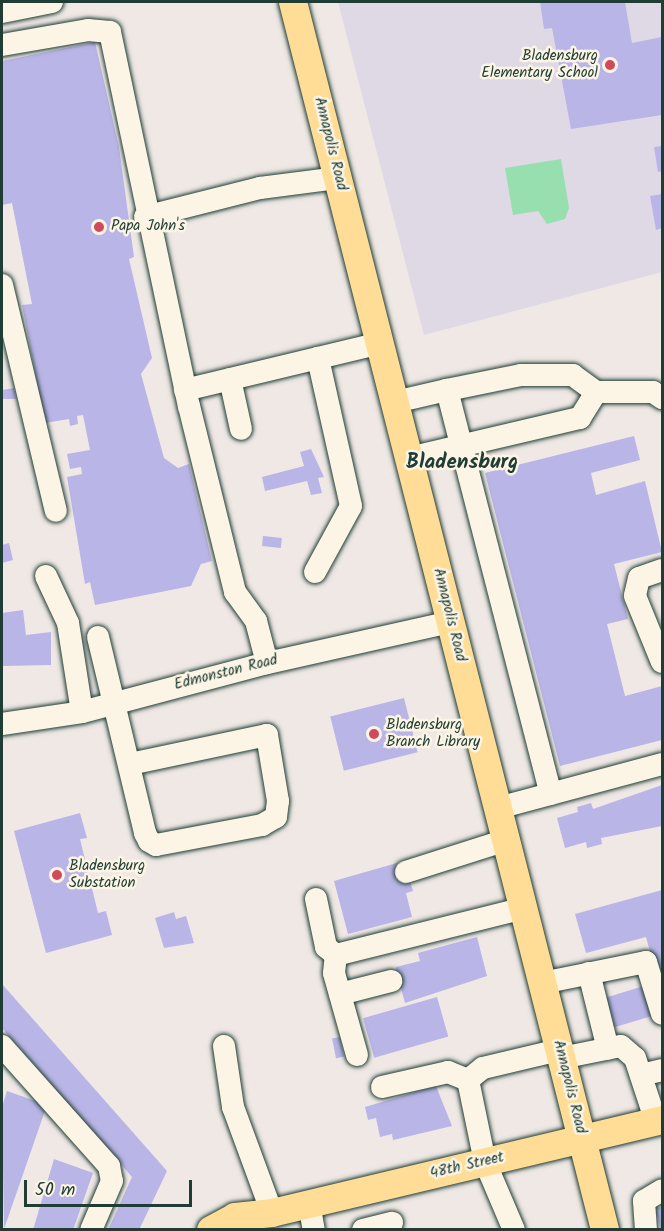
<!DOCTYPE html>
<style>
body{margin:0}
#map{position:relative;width:664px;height:1231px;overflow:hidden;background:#efe8e5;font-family:Kalam,sans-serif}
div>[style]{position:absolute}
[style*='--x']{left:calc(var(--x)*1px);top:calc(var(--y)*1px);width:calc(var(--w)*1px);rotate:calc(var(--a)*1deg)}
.built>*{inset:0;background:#dfd9e6}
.green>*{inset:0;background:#97dfae}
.building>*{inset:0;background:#bab5e7;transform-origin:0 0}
.roads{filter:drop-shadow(0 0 2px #1f3d34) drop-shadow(0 0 2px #1f3d34)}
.minor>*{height:22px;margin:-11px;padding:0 11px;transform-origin:11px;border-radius:11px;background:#fcf5e5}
.major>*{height:28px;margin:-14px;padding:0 14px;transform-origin:14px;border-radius:14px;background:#ffdd96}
.dots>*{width:16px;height:16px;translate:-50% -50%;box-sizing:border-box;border:3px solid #fcf5e5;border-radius:50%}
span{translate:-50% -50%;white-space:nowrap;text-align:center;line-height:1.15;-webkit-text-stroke:5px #fcf5e5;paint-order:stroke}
.poi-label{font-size:15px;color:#1f3d34}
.right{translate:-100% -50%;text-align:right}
.left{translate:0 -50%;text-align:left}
.street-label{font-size:15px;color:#1f3d34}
.district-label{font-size:21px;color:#1f3d34;font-weight:700}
.frame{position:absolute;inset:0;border:3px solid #1f3d34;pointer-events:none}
.scale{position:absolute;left:24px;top:1180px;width:168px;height:27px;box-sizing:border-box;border:3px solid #1f3d34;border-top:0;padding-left:8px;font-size:18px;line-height:21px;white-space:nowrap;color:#1f3d34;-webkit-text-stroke:4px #fcf5e5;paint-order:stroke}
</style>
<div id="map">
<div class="built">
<div style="clip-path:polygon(338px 2px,662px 2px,662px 272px,424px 335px)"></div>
</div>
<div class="green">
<div style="clip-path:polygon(561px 159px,569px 208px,565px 219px,547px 224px,538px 211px,513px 215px,505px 168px)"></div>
</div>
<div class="building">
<div style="clip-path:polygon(540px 2px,625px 2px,632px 43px,662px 37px,662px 115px,571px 129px,552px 28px,544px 29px)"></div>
<div style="clip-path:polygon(95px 42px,119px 147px,134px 257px,129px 259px,152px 358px,141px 374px,164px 458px,178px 468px,189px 464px,212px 561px,201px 564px,191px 586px,95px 605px,90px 582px,85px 584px,67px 477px,82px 474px,81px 467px,70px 469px,67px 454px,90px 450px,83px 415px,77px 416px,78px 424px,70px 426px,69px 419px,45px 423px,22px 305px,32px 304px,12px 203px,2px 205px,2px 61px)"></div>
<div style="clip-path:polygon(662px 146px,662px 171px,658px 172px,654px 147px)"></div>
<div style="clip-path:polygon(662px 194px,662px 228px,656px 230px,650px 196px)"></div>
<div style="clip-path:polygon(14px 388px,16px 399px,2px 399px,2px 390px)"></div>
<div style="clip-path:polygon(634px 436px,640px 460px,591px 473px,596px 495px,645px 481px,662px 552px,614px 564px,628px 619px,607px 624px,625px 696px,662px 686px,662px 740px,560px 766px,485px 473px)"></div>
<div style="clip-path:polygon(311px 449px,324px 477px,318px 478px,322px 493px,311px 495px,307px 481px,265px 491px,262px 477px,304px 466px,300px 452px)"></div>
<div style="left:263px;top:536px;width:19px;height:10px;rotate:6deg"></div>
<div style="clip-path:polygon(9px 543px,13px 560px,2px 563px,2px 545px)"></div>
<div style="clip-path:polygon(23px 610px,26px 635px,51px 632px,51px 665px,2px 666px,2px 613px)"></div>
<div style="left:404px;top:698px;width:56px;height:76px;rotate:76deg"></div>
<div style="clip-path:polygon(662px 785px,662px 826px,601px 838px,602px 844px,587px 848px,586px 842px,565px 848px,557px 818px,578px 812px,577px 807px,591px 803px,593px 809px)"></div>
<div style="clip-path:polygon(80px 813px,87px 838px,80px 839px,98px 913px,106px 911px,112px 935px,46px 953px,14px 831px)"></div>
<div style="clip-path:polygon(397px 863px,402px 879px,410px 881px,413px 891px,406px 893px,412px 917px,348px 934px,334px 881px)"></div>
<div style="clip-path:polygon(662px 890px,662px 996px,646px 937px,586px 953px,575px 914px)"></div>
<div style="clip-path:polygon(174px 912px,176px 919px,186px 916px,194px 943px,164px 948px,155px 918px)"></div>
<div style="clip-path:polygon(477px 937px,487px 976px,405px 1003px,401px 988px,395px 989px,396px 967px,420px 961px,418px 953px)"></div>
<div style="clip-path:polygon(2px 984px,167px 1171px,139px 1230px,108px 1230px,132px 1177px,2px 1028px)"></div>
<div style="left:647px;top:985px;width:31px;height:46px;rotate:73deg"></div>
<div style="left:437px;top:997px;width:41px;height:77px;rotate:74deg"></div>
<div style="left:340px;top:1037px;width:20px;height:8px;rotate:79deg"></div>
<div style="clip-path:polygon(436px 1086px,452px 1126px,393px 1140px,392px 1134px,380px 1137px,376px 1118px,368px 1120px,365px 1107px)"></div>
<div style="clip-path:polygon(7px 1091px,47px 1105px,4px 1229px,2px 1107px)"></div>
<div style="clip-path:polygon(54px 1159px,93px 1173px,73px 1230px,33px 1230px)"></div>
<div style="clip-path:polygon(662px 1207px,662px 1230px,661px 1230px,655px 1209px)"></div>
</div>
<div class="roads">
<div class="minor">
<div style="--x:2;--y:12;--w:51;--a:-11.3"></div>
<div style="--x:2;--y:45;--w:87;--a:-9.9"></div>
<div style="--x:88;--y:30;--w:22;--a:5"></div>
<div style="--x:110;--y:32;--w:382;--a:78.1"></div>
<div style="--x:189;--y:406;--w:192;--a:76.1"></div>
<div style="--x:235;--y:592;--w:36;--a:54"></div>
<div style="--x:256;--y:621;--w:43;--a:75.3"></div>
<div style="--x:145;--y:217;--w:119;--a:-14.2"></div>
<div style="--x:260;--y:188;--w:79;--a:-7.3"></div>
<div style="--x:2;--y:285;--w:232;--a:76.6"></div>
<div style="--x:230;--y:379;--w:51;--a:77.6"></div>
<div style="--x:185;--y:390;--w:202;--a:-13.5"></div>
<div style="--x:596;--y:392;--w:57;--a:0"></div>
<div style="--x:653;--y:392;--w:11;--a:34"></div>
<div style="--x:395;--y:402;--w:53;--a:-13"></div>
<div style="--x:447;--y:390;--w:417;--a:75.6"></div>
<div style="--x:409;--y:458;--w:176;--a:-13.2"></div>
<div style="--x:580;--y:418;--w:31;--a:-58"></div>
<div style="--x:596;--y:392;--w:29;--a:-144"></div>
<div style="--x:573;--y:375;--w:52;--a:180"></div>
<div style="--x:521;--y:375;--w:76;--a:168.5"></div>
<div style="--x:662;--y:570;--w:24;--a:161"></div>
<div style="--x:639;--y:578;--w:18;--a:103"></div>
<div style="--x:635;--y:596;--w:71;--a:67.8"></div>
<div style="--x:315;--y:572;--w:75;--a:-61.4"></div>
<div style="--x:351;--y:506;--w:152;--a:-102.6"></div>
<div style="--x:46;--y:576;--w:52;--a:64.9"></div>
<div style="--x:68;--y:623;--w:90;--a:81.1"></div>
<div style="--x:98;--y:637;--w:202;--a:76.5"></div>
<div style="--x:145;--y:833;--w:9;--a:63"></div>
<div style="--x:149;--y:841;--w:8;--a:30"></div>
<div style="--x:156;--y:845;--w:108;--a:-10.7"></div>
<div style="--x:262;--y:825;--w:16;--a:-30"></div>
<div style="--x:276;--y:817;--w:16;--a:-83"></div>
<div style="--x:278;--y:801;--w:67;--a:-99.5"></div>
<div style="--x:267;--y:735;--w:140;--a:168"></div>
<div style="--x:2;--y:724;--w:81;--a:-8.5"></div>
<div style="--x:82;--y:712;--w:191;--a:-14.8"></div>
<div style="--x:267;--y:663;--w:189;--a:-12.6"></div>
<div style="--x:498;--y:808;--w:170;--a:-15"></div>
<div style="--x:406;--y:872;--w:105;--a:-17.7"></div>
<div style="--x:316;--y:899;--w:49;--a:78.2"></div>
<div style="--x:326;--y:947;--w:13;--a:39"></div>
<div style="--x:589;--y:973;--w:78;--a:76"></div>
<div style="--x:542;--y:983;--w:106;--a:-11.4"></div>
<div style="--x:646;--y:962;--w:54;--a:72.9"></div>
<div style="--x:340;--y:994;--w:53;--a:-14.3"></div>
<div style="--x:2;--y:1046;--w:161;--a:48.3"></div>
<div style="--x:109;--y:1166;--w:15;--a:79"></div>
<div style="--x:112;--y:1181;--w:53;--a:113.2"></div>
<div style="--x:224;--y:1046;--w:62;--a:81.6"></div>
<div style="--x:233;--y:1107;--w:113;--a:69.8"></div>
<div style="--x:357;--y:1055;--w:85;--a:-105.7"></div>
<div style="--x:334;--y:973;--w:18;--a:-84"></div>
<div style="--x:336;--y:955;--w:194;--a:-14"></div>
<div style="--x:561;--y:1058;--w:61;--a:-11.3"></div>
<div style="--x:621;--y:1046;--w:18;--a:41"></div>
<div style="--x:635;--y:1058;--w:67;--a:71.8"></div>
<div style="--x:641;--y:1075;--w:22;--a:-13"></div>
<div style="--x:468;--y:1080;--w:19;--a:-39"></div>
<div style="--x:483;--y:1068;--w:78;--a:-13.3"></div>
<div style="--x:382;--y:1087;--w:68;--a:-12.8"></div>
<div style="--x:448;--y:1072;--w:22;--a:22"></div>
<div style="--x:468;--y:1080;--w:84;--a:78.3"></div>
<div style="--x:485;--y:1162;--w:74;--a:66.9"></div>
<div style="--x:309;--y:1203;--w:27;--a:80"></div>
<div style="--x:363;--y:1230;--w:30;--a:-14"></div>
<div style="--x:646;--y:1230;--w:29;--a:-94"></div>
<div style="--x:644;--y:1201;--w:21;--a:-31"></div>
</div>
<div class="major">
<div style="--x:293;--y:2;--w:1267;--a:75.74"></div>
<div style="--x:211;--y:1230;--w:27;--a:-28"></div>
<div style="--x:235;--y:1217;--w:37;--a:-6"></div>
<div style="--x:272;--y:1213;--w:401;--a:-13.4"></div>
</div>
</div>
<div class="dots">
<div style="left:610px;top:65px;background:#d1495b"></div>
<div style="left:99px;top:227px;background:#d1495b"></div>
<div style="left:374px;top:734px;background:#d1495b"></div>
<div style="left:57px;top:875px;background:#d1495b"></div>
</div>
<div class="poi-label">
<span class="right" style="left:598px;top:65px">Bladensburg<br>Elementary School</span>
<span class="left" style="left:111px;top:227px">Papa John's</span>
<span class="left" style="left:386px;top:734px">Bladensburg<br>Branch Library</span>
<span class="left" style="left:69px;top:875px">Bladensburg<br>Substation</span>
</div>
<div class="street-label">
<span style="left:330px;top:144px;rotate:76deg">Annapolis Road</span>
<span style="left:449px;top:615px;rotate:76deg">Annapolis Road</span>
<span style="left:226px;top:673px;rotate:-14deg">Edmonston Road</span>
<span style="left:569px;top:1087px;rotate:76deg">Annapolis Road</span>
<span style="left:467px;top:1166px;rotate:-13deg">48th Street</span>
</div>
<div class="district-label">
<span style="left:462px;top:463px">Bladensburg</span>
</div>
<div class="frame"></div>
<div class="scale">50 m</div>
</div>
